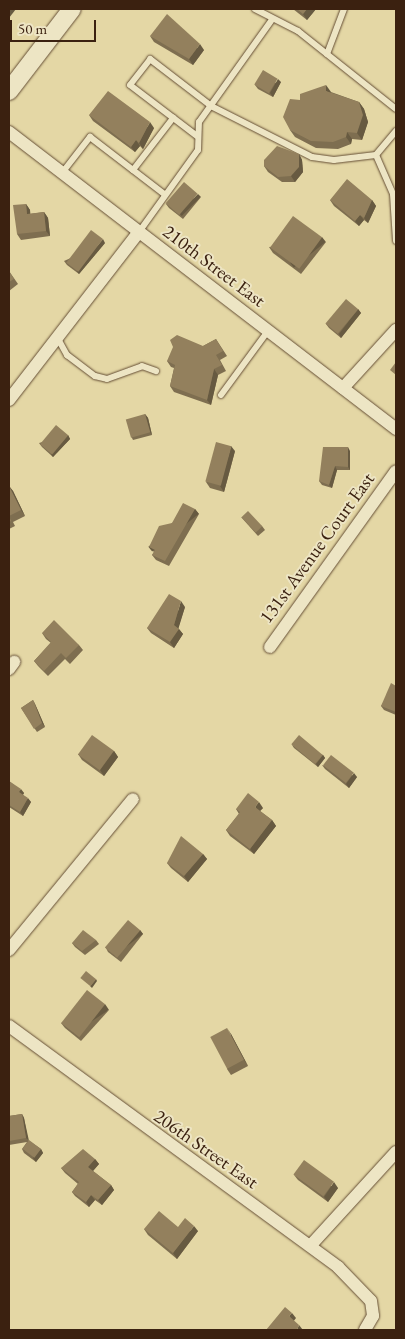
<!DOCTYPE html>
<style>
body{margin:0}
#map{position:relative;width:405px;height:1339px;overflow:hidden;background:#e4d7a5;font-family:"EB Garamond",serif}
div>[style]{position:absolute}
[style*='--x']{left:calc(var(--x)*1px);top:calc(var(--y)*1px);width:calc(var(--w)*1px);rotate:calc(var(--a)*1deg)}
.roads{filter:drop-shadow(0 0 1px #654e35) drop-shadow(0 0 1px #654e35)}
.service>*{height:6px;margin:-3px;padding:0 3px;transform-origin:3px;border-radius:3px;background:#ede5c4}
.minor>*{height:12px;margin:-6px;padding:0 6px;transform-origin:6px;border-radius:6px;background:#ede5c4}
.secondary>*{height:18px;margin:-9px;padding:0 9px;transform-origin:9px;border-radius:9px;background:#ede5c4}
.wall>*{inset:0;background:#7e6e50}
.shaded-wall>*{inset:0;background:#675a41;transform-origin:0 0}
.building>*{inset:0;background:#93805d;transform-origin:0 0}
span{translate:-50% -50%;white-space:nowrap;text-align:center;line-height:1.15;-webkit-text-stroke:4px #ede5c4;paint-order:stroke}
.street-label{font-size:19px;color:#3b2110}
.frame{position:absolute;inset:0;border:10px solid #3b2110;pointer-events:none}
.scale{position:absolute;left:10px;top:20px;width:86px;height:22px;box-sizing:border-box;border:2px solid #3b2110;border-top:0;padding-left:6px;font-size:15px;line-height:18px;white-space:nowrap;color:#3b2110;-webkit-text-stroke:4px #ede5c4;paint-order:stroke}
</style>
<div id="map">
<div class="roads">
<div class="service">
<div style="--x:255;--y:9;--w:48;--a:27.1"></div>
<div style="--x:298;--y:31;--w:125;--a:38.5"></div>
<div style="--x:327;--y:54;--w:48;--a:-69.3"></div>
<div style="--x:396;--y:131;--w:31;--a:130"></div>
<div style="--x:376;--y:155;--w:43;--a:66.4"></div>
<div style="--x:393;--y:194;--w:47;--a:86.3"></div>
<div style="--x:197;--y:136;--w:84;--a:-142.7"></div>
<div style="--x:130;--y:85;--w:33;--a:-52"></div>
<div style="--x:150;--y:59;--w:77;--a:37.6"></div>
<div style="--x:211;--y:106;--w:113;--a:26.8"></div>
<div style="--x:312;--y:157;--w:22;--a:8"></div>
<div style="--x:334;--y:160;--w:42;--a:-6.8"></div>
<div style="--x:133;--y:170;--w:66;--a:-52.4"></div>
<div style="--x:62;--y:173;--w:46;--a:-52.1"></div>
<div style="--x:90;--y:137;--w:93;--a:37.6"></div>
<div style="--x:139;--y:232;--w:101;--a:-54.3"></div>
<div style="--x:198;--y:150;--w:28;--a:-88"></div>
<div style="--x:199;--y:122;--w:124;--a:-54.5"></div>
<div style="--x:57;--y:337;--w:21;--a:61"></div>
<div style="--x:67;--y:355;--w:35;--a:37"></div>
<div style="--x:95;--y:376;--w:12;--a:14"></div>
<div style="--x:107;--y:379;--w:37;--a:-20"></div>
<div style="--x:142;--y:366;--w:15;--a:20"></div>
<div style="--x:221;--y:395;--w:79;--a:-53.7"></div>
</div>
<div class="minor">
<div style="--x:9;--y:132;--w:488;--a:37.5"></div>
<div style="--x:343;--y:388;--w:79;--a:-47.6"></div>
<div style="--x:9;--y:400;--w:212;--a:-52.3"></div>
<div style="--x:270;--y:647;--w:216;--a:-54.4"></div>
<div style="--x:9;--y:669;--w:9;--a:-54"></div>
<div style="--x:9;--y:950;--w:195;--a:-50.6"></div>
<div style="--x:9;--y:1026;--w:408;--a:36.2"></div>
<div style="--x:338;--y:1267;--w:47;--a:45.9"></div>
<div style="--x:371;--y:1301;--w:15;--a:82"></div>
<div style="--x:373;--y:1316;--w:16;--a:120"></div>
<div style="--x:311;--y:1245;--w:126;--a:-47.6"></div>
</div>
<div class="secondary">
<div style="--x:9;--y:91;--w:103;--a:-52.5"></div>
</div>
</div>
<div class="wall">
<div style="clip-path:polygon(293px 9px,316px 9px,307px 20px)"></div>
<div style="clip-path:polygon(150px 36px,204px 50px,193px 65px,154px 42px)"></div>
<div style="clip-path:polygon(281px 82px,273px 97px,258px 89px,255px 85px)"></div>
<div style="clip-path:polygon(331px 92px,359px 102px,364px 109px,368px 122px,362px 140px,352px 139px,351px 144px,338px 149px,316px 148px,295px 137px,290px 130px,300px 100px)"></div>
<div style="clip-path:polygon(89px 115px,154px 128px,143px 149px,140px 146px,135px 152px,93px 121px)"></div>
<div style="clip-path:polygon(299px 154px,302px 160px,303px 172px,295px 182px,282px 182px,268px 172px,264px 166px)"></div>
<div style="clip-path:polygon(201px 197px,183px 219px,169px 208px,166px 204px)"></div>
<div style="clip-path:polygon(330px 200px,372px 200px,376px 206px,368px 223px,364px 220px,359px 226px,334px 206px)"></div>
<div style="clip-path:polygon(26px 204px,30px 210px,30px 214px,44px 212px,48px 218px,50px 236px,21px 240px,17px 234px)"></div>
<div style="clip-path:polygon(326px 242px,301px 274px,273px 253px,269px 247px)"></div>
<div style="clip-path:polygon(105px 243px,79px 274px,67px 265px,64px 261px)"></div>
<div style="clip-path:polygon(9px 271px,18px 284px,9px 291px)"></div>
<div style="clip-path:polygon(358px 309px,361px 313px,341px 338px,329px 328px,326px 324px)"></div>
<div style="clip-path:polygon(216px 339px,227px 356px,220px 360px,226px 371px,218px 375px,211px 405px,174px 392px,170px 386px,174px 368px,171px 367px,167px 361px,203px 346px)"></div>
<div style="clip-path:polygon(145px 414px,148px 418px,152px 435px,133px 440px,131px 436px)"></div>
<div style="clip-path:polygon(68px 435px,70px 439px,53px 457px,42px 447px,39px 443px)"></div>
<div style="clip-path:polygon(235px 451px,224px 492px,210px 488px,206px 482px)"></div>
<div style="clip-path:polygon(350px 451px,350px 470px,337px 470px,332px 488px,322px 485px,319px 481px)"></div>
<div style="clip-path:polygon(9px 486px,13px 491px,25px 516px,13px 522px,15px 526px,9px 529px)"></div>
<div style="clip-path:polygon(195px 509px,199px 514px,169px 566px,156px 560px,152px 555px,154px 552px,149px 547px,172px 523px)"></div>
<div style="clip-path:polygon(241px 517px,262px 526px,265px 530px,258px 536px)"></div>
<div style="clip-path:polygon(185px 607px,178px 628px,183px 634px,174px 648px,151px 633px,147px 628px)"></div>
<div style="clip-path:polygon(42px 633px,79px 645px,83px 650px,70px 664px,65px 659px,48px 676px,38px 666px,34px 661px,51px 643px,46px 639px)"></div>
<div style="clip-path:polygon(396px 686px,396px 715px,384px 710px,381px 706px)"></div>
<div style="clip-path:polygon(33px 700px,35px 704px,45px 727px,37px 732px,21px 708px)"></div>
<div style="clip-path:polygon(292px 745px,323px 755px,325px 758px,318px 767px,294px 748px)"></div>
<div style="clip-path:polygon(114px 751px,118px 757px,104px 776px,82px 760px,78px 754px)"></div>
<div style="clip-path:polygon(322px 765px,357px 777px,349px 788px,325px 769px)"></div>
<div style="clip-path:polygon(9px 781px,24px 793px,23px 795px,31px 802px,23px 816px,9px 807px)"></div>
<div style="clip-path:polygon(263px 808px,260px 811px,272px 820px,276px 826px,254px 854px,230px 836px,226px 830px,239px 814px,236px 809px)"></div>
<div style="clip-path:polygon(203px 854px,207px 859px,188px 882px,171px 868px,167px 863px)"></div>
<div style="clip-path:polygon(140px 930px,143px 934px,121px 962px,108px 952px,106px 948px)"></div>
<div style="clip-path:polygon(96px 940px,99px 944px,85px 955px,75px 947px,72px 943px)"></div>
<div style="clip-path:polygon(109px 1010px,81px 1041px,65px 1028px,61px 1023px)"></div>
<div style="clip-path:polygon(231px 1034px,248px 1066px,231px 1075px,227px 1069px)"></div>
<div style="clip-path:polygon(22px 1114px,24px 1118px,28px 1140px,41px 1149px,43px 1153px,36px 1162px,24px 1153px,22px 1149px,27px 1142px,9px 1145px,9px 1116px)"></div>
<div style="clip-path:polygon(95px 1159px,99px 1164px,93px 1171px,111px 1185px,114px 1190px,102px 1205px,95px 1200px,89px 1207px,75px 1196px,72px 1192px,78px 1184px,65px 1173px,61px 1168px)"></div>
<div style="clip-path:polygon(294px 1175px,338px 1188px,328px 1202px,298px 1180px)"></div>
<div style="clip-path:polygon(144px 1229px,198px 1231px,177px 1259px,148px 1235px)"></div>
</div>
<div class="shaded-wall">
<div style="clip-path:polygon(9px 9px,16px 9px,9px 18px)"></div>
<div style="clip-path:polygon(307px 9px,316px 9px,307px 20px,303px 14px)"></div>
<div style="clip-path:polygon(200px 44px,204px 50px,193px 65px,189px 59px)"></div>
<div style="clip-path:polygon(278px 79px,281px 82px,273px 97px,270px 93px)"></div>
<div style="clip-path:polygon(326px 85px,331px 92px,331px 99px,326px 91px)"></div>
<div style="clip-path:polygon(359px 102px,364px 109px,368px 122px,362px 140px,357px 133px)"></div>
<div style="clip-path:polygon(150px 122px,154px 128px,143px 149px,139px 143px)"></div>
<div style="clip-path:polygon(347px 132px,352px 139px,351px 144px,346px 137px)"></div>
<div style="clip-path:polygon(136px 140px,140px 146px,135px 152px,131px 147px)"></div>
<div style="clip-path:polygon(299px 154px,302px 160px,303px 172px,295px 182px,291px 176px)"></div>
<div style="left:198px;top:194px;width:4px;height:27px;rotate:45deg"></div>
<div style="clip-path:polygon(372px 200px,376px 206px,368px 223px,364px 218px)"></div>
<div style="clip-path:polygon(26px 204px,30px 210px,31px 220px,27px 214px)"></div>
<div style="clip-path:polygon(44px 212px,48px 218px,50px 236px,46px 231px)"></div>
<div style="clip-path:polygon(360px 215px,364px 220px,359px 226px,355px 221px)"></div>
<div style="left:322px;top:237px;width:6px;height:41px;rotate:51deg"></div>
<div style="clip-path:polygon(103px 239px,105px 243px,79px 274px,77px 271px)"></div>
<div style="clip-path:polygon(358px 309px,361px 313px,341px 338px,339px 334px)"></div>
<div style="clip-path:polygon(214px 369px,218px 375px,211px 405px,207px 400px)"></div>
<div style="clip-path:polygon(145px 414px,148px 418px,152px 435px,150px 432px)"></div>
<div style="clip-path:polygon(68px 435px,70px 439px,53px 457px,51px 454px)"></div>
<div style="clip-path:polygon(231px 446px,235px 451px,224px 492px,220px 486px)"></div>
<div style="clip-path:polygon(348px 447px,350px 451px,350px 470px,348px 467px)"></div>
<div style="clip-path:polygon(335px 466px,337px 470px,332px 488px,329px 485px)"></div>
<div style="clip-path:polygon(9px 486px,13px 491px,25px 516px,21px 510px)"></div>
<div style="left:195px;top:509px;width:6px;height:60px;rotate:51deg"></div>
<div style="clip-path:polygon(181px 601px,185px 607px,178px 630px,179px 629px,183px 634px,174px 648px,170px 642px,174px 625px)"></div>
<div style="clip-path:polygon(33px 700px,35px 704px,45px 727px,42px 723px)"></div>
<div style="clip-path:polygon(114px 751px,118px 757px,104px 776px,100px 770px)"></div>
<div style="clip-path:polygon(323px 755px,325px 758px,318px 767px,316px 764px)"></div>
<div style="clip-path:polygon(354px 773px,357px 777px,349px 788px,346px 784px)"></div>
<div style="clip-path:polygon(21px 789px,24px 793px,22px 796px,19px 792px)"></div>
<div style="clip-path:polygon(28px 798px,31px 802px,23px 816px,20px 812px)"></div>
<div style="clip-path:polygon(259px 802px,263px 808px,259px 812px,255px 807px)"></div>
<div style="clip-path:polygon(272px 820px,276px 826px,254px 854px,250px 849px)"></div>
<div style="clip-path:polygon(203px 854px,207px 859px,188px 882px,184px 876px)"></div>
<div style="left:140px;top:930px;width:5px;height:36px;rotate:53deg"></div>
<div style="clip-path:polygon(96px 979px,97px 981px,92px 988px,90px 986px)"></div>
<div style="left:105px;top:1004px;width:7px;height:42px;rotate:56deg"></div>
<div style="clip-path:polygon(227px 1028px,231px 1034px,248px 1066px,244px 1060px)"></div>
<div style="clip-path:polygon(22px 1114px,24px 1118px,29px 1141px,26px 1138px)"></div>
<div style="clip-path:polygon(41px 1149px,43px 1153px,36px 1162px,33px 1158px)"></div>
<div style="clip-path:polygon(95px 1159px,99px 1164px,92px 1172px,88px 1167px)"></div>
<div style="clip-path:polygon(334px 1182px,338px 1188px,328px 1202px,324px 1197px)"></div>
<div style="clip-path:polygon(111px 1185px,114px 1190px,102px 1205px,98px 1200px)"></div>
<div style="clip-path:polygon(91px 1195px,95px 1200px,89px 1207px,86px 1202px)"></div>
<div style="clip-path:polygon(194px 1226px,198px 1231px,177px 1259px,173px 1253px)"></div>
<div style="clip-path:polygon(292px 1313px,296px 1318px,293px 1322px,289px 1316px)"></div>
<div style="clip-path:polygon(299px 1325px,303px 1330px,297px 1330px)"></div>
</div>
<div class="building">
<div style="clip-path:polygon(297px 9px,307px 9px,303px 14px)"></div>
<div style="clip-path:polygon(167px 14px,200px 44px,189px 59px,150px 36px)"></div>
<div style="left:263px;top:70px;width:17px;height:17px;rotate:31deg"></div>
<div style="clip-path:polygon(326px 85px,326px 91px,359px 102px,363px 115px,357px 133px,347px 132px,346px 137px,333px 142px,311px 141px,290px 130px,283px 117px,290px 99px,300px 100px,300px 94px)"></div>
<div style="clip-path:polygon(108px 91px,150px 122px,139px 143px,136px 140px,131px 147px,89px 115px)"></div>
<div style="clip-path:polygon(277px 146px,299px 154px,299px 167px,291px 176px,278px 177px,264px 166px,264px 160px)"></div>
<div style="clip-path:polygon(347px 179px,372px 200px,364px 218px,360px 215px,355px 221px,330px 200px)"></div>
<div style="left:184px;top:182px;width:18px;height:28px;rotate:41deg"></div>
<div style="clip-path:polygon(26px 204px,27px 214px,44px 212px,46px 231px,17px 234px,13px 205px)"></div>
<div style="left:293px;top:216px;width:36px;height:39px;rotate:36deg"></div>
<div style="left:91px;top:230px;width:15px;height:41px;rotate:37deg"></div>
<div style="clip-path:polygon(9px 271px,14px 279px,9px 282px)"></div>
<div style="left:346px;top:299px;width:16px;height:32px;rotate:40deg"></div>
<div style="clip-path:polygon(177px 335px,203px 346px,216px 339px,223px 351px,216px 355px,222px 365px,214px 369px,207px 400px,170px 386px,175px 365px,167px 361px,173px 347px,170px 340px)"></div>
<div style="clip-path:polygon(396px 362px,396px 375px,390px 370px)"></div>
<div style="left:145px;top:414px;width:19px;height:20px;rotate:74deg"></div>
<div style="left:56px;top:425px;width:16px;height:25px;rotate:40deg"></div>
<div style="left:216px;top:442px;width:16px;height:41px;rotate:15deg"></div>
<div style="clip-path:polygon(323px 447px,348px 447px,348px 467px,335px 466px,329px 485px,319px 481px)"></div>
<div style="clip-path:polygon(9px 486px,21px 510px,9px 516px,11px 521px,9px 522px)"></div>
<div style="clip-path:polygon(183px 503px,195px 509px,165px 561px,152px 555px,155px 550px,149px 547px,159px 526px,172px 523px)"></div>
<div style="left:248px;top:511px;width:21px;height:9px;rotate:47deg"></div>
<div style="clip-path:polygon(169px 594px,181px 601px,174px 625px,179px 629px,170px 642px,147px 628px)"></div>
<div style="clip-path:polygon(54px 620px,79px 645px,66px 658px,61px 653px,44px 671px,34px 661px,51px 642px,42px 633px)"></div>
<div style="clip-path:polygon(391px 683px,396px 686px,396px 712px,381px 706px)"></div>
<div style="clip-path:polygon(33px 700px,42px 723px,34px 729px,21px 708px)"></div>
<div style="left:92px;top:735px;width:27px;height:24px;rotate:36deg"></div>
<div style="left:299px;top:735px;width:31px;height:12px;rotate:40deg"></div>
<div style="left:331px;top:755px;width:29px;height:13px;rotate:38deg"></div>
<div style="clip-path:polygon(9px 781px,21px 789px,19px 792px,28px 798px,20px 812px,9px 805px)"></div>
<div style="clip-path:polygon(248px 793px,259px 802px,255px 807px,272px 820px,250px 849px,226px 830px,240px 812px,236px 809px)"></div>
<div style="clip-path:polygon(181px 836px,203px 854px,184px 876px,167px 863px)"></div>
<div style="left:128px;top:920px;width:16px;height:36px;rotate:40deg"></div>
<div style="clip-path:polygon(83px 930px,96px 940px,82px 951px,72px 943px)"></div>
<div style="left:86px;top:971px;width:13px;height:9px;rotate:39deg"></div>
<div style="left:87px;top:990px;width:23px;height:42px;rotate:38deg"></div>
<div style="left:227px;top:1028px;width:36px;height:19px;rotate:62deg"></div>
<div style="clip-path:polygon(22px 1114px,26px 1138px,9px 1141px,9px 1116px)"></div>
<div style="left:29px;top:1140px;width:15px;height:11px;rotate:37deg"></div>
<div style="clip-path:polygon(83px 1149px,95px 1159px,88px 1167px,111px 1185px,98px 1200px,91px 1195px,86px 1202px,72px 1192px,79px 1182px,61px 1168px)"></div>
<div style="left:304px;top:1160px;width:37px;height:18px;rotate:36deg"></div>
<div style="clip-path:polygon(159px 1211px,178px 1227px,185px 1218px,194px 1226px,173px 1253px,144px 1229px)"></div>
<div style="clip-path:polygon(285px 1307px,292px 1313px,289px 1316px,299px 1325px,297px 1330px,266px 1330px)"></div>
</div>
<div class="street-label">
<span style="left:214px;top:266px;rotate:37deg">210th Street East</span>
<span style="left:317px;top:548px;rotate:-54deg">131st Avenue Court East</span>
<span style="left:206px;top:1149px;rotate:35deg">206th Street East</span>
</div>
<div class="frame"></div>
<div class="scale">50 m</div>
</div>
